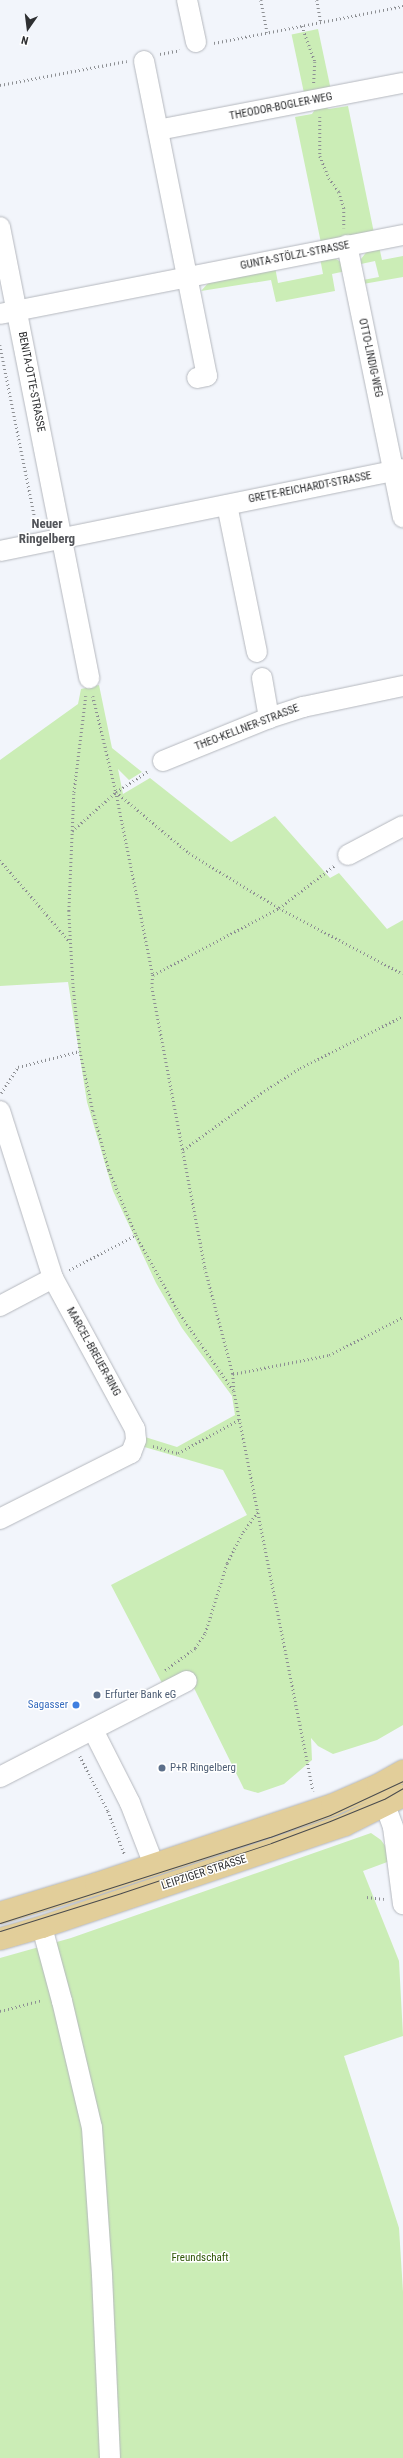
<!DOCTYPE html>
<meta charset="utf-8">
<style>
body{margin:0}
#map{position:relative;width:403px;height:2458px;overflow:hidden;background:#f2f5fb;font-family:"Roboto Condensed",sans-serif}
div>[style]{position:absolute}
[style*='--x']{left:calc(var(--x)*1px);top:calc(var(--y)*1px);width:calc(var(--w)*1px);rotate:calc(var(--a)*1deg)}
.green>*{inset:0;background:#cbedb6;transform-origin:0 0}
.path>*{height:2.5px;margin-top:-1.25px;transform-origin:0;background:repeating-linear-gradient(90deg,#8d8f93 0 1px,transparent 0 4px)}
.roads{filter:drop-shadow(0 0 1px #b5b8be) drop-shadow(0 0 1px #b5b8be)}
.minor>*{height:20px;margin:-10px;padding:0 10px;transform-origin:10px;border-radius:10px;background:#fff}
.major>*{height:22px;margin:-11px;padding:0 11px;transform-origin:11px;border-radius:11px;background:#e2ce9a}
.tram>*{height:1px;margin:-0.5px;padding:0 0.5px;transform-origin:0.5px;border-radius:0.5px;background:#4a4b4d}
.dots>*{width:11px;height:11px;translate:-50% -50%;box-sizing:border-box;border:2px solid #fff;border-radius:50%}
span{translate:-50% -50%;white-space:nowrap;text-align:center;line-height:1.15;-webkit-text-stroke:3px #fff;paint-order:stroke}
.street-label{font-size:11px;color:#2e2f31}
.service-label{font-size:11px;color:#4e5e75}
.left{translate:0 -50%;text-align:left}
.shop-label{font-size:11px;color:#366cbe}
.right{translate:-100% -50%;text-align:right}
.park-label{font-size:11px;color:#2d5505}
.quarter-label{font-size:13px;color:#525459;font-weight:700}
.north{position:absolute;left:8px;top:8px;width:40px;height:40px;-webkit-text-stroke:3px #fff;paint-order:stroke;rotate:194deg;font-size:11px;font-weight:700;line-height:16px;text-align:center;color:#2e2f31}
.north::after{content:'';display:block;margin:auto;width:14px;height:18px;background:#2e2f31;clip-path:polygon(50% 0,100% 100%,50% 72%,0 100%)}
</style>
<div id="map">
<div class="green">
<div style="left:318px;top:29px;width:62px;height:27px;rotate:78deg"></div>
<div style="clip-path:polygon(323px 106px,329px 109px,348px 106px,374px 233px,321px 243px,295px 117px,312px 114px,316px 108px)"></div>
<div style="clip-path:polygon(379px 246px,382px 260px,403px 256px,403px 277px,363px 284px,363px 280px,379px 277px,375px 261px,361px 264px,361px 259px,368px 250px)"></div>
<div style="clip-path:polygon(320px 258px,336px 259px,341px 262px,346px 271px,332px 274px,335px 291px,276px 302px,271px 280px,201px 291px,211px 280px,275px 267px,278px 283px,323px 274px)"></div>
<div style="clip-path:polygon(99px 685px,112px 748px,142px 772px,129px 780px,118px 769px,123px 794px,150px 778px,231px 842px,275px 816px,330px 878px,339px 873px,387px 929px,403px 920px,403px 1725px,377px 1740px,333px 1754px,318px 1746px,311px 1738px,312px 1760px,284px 1784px,258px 1793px,244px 1789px,193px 1686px,162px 1683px,111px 1585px,247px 1515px,223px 1470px,141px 1446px,145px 1437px,177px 1447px,235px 1415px,232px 1396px,182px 1328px,156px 1283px,113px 1191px,87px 1102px,68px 982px,0 986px,0 760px,78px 704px,81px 689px)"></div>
<div style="clip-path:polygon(371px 1833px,381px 1840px,388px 1850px,390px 1861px,363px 1871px,399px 1961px,403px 2036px,344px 2056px,399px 2228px,403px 2292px,403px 2458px,0 2458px,0 1958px,71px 1938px)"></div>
</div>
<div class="path">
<div style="--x:261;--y:0;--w:33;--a:79"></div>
<div style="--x:317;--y:0;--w:22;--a:80"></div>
<div style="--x:302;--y:26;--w:38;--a:70"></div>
<div style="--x:315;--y:62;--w:21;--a:93"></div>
<div style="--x:214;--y:43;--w:193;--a:-11.1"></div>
<div style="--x:160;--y:54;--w:20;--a:-11"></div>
<div style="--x:0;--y:85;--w:129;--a:-10.7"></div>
<div style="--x:320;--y:117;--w:39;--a:90"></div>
<div style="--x:320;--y:156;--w:24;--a:68"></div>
<div style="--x:329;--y:178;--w:17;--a:54"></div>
<div style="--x:339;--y:192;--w:17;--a:73"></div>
<div style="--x:344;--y:208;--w:20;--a:90"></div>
<div style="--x:0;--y:345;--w:183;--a:78.6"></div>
<div style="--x:86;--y:696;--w:99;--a:97"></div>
<div style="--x:74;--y:794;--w:117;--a:92.4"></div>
<div style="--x:69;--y:911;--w:72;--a:86.8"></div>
<div style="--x:73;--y:983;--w:68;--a:84.1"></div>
<div style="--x:80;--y:1051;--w:61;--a:77.8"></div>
<div style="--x:93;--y:1111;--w:61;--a:74.8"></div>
<div style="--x:109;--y:1170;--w:70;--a:67.4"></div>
<div style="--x:136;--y:1235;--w:90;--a:60.9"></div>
<div style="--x:180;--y:1314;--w:94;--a:55"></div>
<div style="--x:234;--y:1391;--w:408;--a:78.8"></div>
<div style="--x:93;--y:696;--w:99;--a:76.5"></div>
<div style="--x:116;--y:792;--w:187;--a:78.6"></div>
<div style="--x:153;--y:975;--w:12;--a:95"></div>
<div style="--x:152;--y:987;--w:286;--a:79.3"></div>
<div style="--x:205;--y:1268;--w:110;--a:75.2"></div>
<div style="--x:233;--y:1374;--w:16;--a:86"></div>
<div style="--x:116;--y:792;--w:95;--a:39.9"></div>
<div style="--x:189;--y:853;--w:105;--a:31.4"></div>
<div style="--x:279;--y:908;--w:140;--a:28"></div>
<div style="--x:72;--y:831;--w:59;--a:-41.6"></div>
<div style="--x:116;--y:792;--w:38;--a:-33"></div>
<div style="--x:0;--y:860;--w:108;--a:49.5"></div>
<div style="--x:153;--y:975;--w:143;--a:-28"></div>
<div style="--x:279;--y:908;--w:71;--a:-37.5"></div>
<div style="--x:1;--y:1093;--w:31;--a:-57"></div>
<div style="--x:18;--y:1067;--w:64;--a:-14.5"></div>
<div style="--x:183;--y:1150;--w:100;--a:-36.1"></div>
<div style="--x:264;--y:1091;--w:43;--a:-32.6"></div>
<div style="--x:300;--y:1068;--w:115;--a:-26.8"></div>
<div style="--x:69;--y:1270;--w:76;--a:-27.6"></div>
<div style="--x:233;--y:1374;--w:98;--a:-11.2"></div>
<div style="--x:329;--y:1355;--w:83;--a:-27.2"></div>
<div style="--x:153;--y:1446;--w:26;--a:16"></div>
<div style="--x:178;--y:1453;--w:71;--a:-28.7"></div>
<div style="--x:165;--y:1670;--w:37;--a:-36"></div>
<div style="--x:195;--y:1648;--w:18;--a:-56"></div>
<div style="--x:205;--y:1633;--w:73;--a:-72.6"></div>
<div style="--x:227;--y:1563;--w:35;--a:-63"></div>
<div style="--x:243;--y:1532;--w:26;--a:-54"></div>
<div style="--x:80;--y:1756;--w:62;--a:63"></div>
<div style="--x:108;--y:1811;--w:47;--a:68.9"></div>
<div style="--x:367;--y:1897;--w:17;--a:7"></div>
<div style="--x:0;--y:2011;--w:43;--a:-14.7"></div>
</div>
<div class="roads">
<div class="minor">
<div style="--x:187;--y:0;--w:43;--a:77.9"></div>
<div style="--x:144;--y:61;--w:321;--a:78.7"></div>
<div style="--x:207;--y:376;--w:10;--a:169"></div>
<div style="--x:158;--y:130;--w:249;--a:-10.9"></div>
<div style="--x:0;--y:227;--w:460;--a:78.8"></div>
<div style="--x:347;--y:245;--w:278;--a:78.4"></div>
<div style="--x:0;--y:314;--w:411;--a:-11.1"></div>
<div style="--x:227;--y:505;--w:150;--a:78.5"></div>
<div style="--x:0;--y:551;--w:411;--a:-11.5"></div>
<div style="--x:262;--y:678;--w:41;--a:80.1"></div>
<div style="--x:163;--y:761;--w:114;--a:-22.1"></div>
<div style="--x:269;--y:718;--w:36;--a:-18"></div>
<div style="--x:303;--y:707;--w:102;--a:-11.9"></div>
<div style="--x:348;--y:855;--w:62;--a:-27.8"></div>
<div style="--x:0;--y:1111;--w:175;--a:72.4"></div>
<div style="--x:53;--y:1278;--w:172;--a:61.5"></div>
<div style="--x:135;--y:1429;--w:11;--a:85"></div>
<div style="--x:136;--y:1440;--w:14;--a:111"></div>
<div style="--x:131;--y:1453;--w:147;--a:153.3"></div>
<div style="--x:0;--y:1306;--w:60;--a:-27.8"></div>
<div style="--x:93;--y:1730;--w:82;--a:63.1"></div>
<div style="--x:130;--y:1803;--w:66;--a:68.8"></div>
<div style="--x:0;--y:1777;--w:210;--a:-27.2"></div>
<div style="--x:380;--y:1791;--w:38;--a:70"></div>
<div style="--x:393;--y:1827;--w:78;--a:82.6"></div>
<div style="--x:42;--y:1927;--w:77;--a:74.9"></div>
<div style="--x:62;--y:2001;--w:130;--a:76.7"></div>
<div style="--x:92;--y:2128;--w:147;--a:86.1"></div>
<div style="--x:102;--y:2275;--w:183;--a:87.5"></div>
</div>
<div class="major">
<div style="--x:0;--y:1913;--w:100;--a:-16.8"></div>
<div style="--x:96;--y:1884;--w:249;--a:-18.5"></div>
<div style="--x:332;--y:1805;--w:50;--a:-23.5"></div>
<div style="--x:378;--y:1785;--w:29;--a:-29"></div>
<div style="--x:0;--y:1939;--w:44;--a:-15.9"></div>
<div style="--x:42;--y:1927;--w:320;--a:-18.6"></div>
<div style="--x:345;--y:1825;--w:65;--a:-26.6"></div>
</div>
</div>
<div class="tram">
<div style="--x:0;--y:1923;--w:283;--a:-17.7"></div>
<div style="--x:270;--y:1837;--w:64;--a:-20.1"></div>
<div style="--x:330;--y:1815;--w:81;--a:-25"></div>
<div style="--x:0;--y:1931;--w:127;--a:-17.4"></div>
<div style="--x:121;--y:1893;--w:158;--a:-18.4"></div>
<div style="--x:271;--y:1843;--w:63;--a:-20.4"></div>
<div style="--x:330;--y:1821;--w:58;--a:-22.2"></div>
<div style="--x:384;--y:1799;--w:22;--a:-30"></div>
</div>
<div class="dots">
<div style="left:97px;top:1695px;background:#5c6f8a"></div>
<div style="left:76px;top:1705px;background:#3f7fe0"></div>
<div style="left:162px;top:1768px;background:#5c6f8a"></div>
</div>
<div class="street-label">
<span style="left:281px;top:107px;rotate:-11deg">THEODOR-BOGLER-WEG</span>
<span style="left:295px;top:256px;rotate:-11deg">GUNTA-STÖLZL-STRASSE</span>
<span style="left:370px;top:358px;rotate:78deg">OTTO-LINDIG-WEG</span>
<span style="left:31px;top:382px;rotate:79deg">BENITA-OTTE-STRASSE</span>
<span style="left:310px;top:488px;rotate:-11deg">GRETE-REICHARDT-STRASSE</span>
<span style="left:247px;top:728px;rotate:-21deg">THEO-KELLNER-STRASSE</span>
<span style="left:93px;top:1352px;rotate:61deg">MARCEL-BREUER-RING</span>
<span style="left:204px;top:1873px;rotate:-18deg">LEIPZIGER STRASSE</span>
</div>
<div class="service-label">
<span class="left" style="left:105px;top:1695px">Erfurter Bank eG</span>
<span class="left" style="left:170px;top:1768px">P+R Ringelberg</span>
</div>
<div class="shop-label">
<span class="right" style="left:68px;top:1705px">Sagasser</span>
</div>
<div class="park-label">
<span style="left:200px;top:2258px">Freundschaft</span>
</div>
<div class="quarter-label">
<span style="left:47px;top:532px">Neuer<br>Ringelberg</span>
</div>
<div class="north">N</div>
</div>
